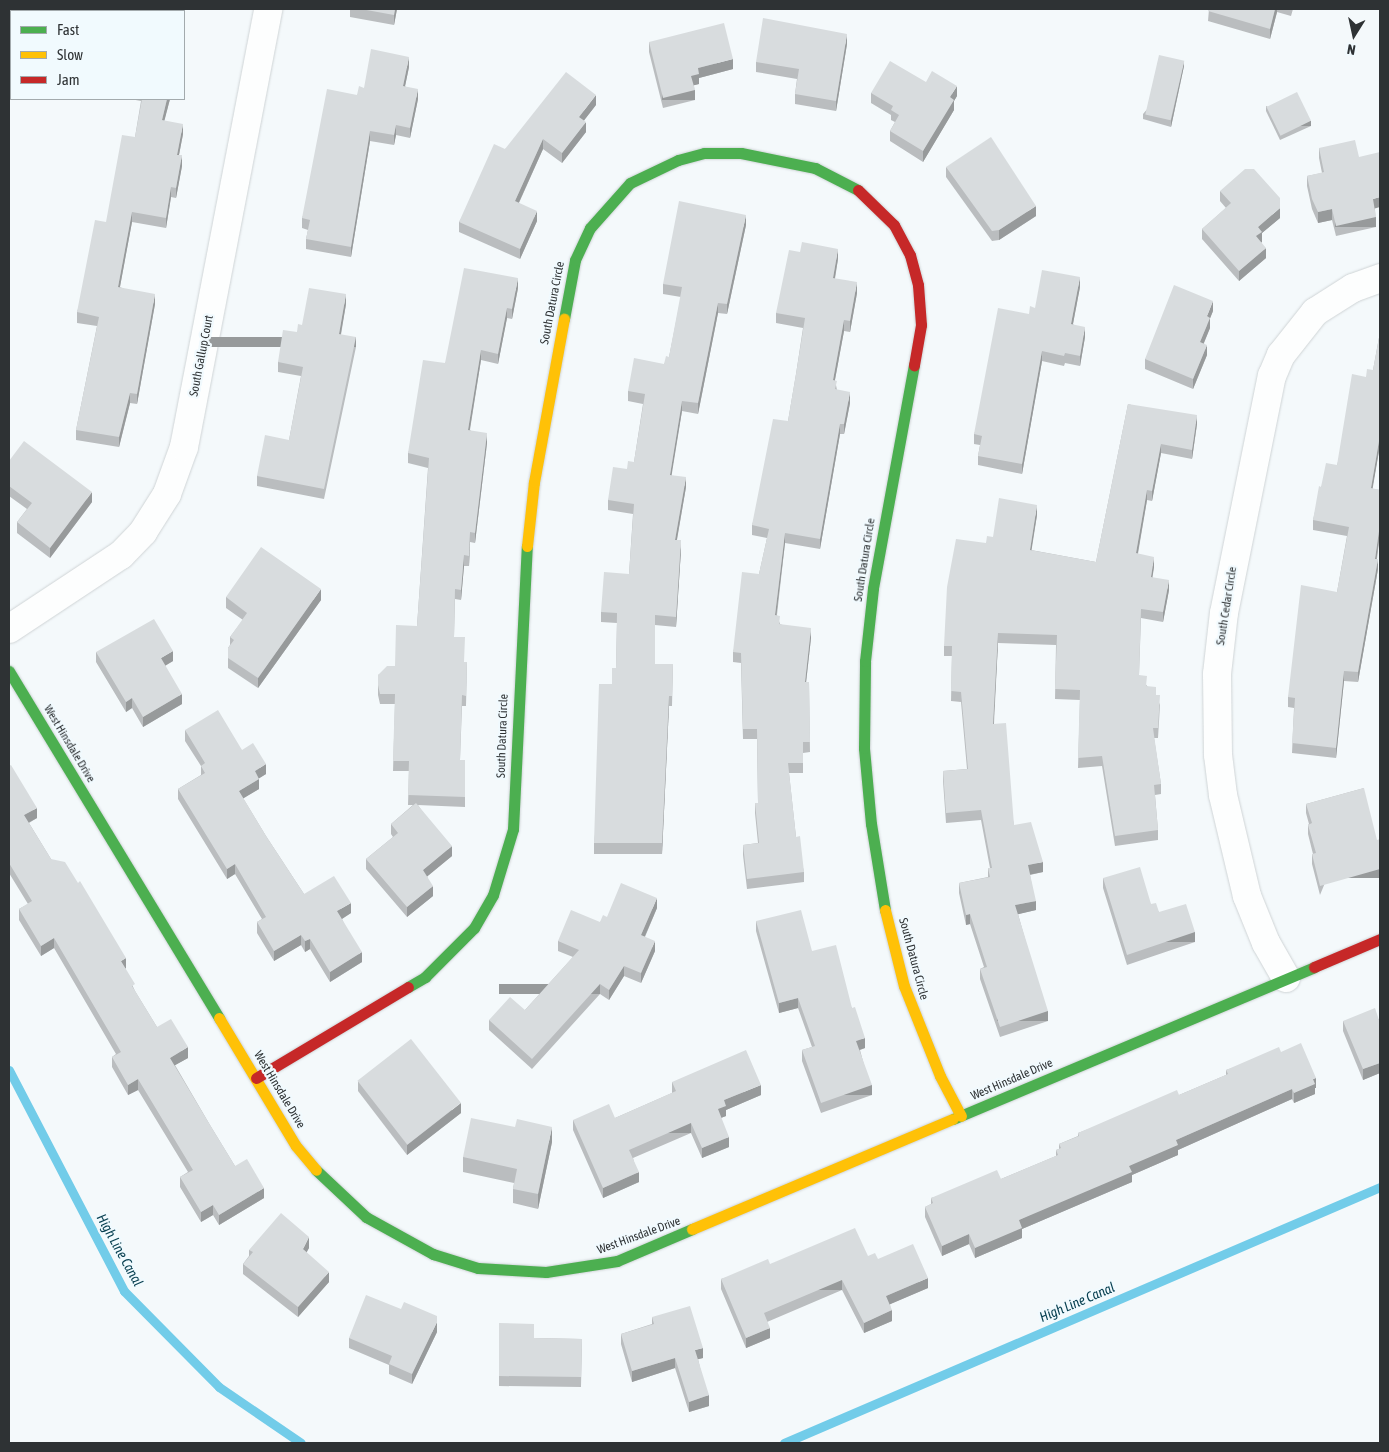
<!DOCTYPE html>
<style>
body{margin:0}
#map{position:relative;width:1389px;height:1452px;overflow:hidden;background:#f4f9fb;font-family:"Asap Condensed",sans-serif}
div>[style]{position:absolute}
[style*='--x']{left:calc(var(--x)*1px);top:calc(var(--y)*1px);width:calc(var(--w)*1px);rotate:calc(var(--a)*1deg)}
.stream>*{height:9px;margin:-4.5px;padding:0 4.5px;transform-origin:4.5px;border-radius:4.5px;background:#72cce9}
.roads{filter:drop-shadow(0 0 1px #cfd4d6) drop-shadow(0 0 1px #cfd4d6)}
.street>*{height:28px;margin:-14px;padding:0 14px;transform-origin:14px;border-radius:14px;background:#fdfefe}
.fast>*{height:11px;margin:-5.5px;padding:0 5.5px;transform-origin:5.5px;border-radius:5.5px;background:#4caf50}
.slow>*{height:11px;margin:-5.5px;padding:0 5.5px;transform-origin:5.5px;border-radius:5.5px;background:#ffc107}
.jam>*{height:11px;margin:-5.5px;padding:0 5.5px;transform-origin:5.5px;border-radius:5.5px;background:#c62828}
.wall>*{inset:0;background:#babdbf}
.shaded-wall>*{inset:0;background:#979a9b;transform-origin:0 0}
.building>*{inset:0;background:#d8dcde;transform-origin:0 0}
span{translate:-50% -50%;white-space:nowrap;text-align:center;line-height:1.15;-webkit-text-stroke:4.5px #f1fafe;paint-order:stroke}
.street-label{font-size:12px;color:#2e3234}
.water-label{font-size:14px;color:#073f50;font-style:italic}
.frame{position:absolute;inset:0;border:10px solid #2e3234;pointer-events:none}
.legend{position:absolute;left:10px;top:10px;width:175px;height:90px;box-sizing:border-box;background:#f1fafe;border:1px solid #a3aaad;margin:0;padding:6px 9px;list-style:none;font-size:15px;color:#2e3234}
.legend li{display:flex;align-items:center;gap:10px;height:25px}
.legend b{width:25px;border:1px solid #a3aaad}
.north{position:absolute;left:1329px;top:10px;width:50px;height:50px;-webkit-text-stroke:4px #f1fafe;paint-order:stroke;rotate:190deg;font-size:14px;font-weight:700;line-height:20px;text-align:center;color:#2e3234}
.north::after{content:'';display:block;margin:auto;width:18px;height:22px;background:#2e3234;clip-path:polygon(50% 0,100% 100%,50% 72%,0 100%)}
</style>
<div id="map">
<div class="stream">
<div style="--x:9;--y:1070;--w:249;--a:62.5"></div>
<div style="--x:124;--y:1291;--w:135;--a:45.3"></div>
<div style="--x:219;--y:1387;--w:99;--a:34.3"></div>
<div style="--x:784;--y:1443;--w:649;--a:-23.24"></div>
</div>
<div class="roads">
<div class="street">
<div style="--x:9;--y:629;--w:134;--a:-33.5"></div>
<div style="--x:121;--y:555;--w:32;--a:-46"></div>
<div style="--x:143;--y:532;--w:45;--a:-57.7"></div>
<div style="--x:167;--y:494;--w:50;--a:-70.1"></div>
<div style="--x:184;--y:447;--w:446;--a:-79.1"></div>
<div style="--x:1286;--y:978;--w:40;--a:-119.7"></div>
<div style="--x:1266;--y:943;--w:51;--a:-112"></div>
<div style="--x:1247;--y:896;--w:104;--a:-103.4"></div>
<div style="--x:1223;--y:795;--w:40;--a:-97.1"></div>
<div style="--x:1218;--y:755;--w:81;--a:-90.7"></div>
<div style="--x:1217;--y:674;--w:61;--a:-83.5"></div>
<div style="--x:1224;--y:613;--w:242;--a:-78.6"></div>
<div style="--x:1272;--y:376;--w:23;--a:-67"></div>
<div style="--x:1281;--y:355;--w:55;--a:-51.7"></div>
<div style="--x:1315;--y:312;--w:45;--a:-32.3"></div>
<div style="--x:1353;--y:288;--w:29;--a:-20"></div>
</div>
<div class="fast">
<div style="--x:564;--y:319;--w:60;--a:-79.4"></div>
<div style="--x:575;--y:260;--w:35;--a:-65"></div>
<div style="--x:590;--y:228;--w:60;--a:-48.4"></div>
<div style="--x:630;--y:183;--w:53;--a:-25.6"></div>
<div style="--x:678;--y:160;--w:27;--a:-15"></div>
<div style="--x:704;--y:153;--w:37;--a:0"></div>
<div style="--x:741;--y:153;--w:76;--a:11.5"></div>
<div style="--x:815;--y:168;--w:48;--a:27.1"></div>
<div style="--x:9;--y:671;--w:406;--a:58.8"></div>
<div style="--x:885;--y:910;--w:87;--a:-99.2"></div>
<div style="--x:871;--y:824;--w:76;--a:-95.3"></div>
<div style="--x:864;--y:748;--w:87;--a:-89.3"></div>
<div style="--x:865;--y:661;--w:73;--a:-83.7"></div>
<div style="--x:873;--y:588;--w:227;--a:-79.6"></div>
<div style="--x:408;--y:987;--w:20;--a:-30"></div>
<div style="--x:425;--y:977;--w:69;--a:-45"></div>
<div style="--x:474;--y:928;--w:38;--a:-60"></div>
<div style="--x:493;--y:895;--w:69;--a:-73.1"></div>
<div style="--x:513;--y:829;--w:283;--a:-87.2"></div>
<div style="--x:953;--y:1119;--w:392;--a:-22.8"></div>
<div style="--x:316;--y:1170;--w:69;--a:43.2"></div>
<div style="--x:366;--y:1217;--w:77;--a:28.9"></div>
<div style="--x:433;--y:1254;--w:47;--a:17.3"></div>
<div style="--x:478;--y:1268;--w:68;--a:3.4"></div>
<div style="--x:546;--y:1272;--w:72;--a:-8.8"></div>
<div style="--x:617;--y:1261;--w:82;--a:-23.1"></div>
</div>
<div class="slow">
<div style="--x:527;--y:546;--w:64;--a:-83.8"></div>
<div style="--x:534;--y:482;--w:166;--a:-79.6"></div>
<div style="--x:885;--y:910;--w:78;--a:76"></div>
<div style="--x:904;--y:986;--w:97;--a:68.2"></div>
<div style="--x:940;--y:1076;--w:45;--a:62.3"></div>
<div style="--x:219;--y:1018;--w:149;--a:59"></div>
<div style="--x:296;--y:1146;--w:31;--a:50"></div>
<div style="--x:692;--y:1229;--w:283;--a:-22.9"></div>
</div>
<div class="jam">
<div style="--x:858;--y:190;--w:50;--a:44.2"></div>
<div style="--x:894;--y:225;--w:34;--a:62"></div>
<div style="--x:910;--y:255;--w:31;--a:75"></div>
<div style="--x:918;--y:285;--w:40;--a:85.7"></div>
<div style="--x:921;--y:325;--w:41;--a:99.9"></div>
<div style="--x:1314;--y:967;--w:72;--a:-23"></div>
<div style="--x:256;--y:1078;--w:177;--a:-30.9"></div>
</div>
</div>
<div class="wall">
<div style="clip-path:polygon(350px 9px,397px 9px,394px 25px,350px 17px)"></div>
<div style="clip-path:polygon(1209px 9px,1293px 9px,1291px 16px,1277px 12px,1270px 39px,1208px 21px)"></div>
<div style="clip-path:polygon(649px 42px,733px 69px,699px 78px,699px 84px,694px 85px,695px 100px,663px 108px,649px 52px)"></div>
<div style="clip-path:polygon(847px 44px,836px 111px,795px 104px,795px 94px,797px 79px,756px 72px,756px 62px)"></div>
<div style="clip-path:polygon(1184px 66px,1171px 127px,1143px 119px,1143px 114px)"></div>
<div style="clip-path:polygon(409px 67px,405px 86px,418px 99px,410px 138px,396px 135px,394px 145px,370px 141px,351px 257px,306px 249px,306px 239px,308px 230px,302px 228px,302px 218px,357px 95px,364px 88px)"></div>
<div style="clip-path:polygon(926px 82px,957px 96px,954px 101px,954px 110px,923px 162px,890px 141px,890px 131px,895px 122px,891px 120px,891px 115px,871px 103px,871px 93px)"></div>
<div style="clip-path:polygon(130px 99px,170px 99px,164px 121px,183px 134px,179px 155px,182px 166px,176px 198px,171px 197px,166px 228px,132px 222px,120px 287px,155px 304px,137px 404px,130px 403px,119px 447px,76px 440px,76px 430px,97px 326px,77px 323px,77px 312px,135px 137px,141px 101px)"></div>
<div style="clip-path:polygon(596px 105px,584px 120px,586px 132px,562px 163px,543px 149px,519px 203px,537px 221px,520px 259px,459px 232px,459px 222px,505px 149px)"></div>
<div style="clip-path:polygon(1266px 106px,1311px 126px,1280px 140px,1266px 111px)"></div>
<div style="clip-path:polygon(1319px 148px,1359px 157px,1375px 209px,1376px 227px,1336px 236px,1332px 220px,1318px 223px,1312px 209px,1307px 186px,1307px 176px,1322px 173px,1319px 158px)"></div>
<div style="clip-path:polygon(946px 167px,1036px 216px,999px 240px,992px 241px,946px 177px)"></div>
<div style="clip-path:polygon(1220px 191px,1280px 218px,1262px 233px,1261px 242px,1266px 258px,1239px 281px,1202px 239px,1202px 229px,1226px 208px,1220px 201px)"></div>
<div style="clip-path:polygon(746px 225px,727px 314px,718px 313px,698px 414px,682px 411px,671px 475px,686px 487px,677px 540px,681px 550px,676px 627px,655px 625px,655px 664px,673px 664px,672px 706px,669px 706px,662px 854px,594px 854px,594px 843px,612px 684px,616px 668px,617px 623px,601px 622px,601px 612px,629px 574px,633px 514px,608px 510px,608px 500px,627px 469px,634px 462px,643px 404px,628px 401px,628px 391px,664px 364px,669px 357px,681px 297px,663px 294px,663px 284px)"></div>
<div style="clip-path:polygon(838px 259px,835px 279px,857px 293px,850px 332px,844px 331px,835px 380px,837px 390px,850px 403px,844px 434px,840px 434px,820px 549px,785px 543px,777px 615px,780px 624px,811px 638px,806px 682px,809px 682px,810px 752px,803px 753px,803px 773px,789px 773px,796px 837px,804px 872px,804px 882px,747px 889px,743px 855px,743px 845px,758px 843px,755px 813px,755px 803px,758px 803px,757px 739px,743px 739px,741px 663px,733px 662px,733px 652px,759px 574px,767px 538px,752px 535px,752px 525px,788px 421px,796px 374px,803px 328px,776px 323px,776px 313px)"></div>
<div style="clip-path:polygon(1080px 287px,1073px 324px,1085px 337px,1080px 366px,1065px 363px,1064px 366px,1042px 361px,1022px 474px,978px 465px,978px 456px,980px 445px,974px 444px,974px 434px,1029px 314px)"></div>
<div style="clip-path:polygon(518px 288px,512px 319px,507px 318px,498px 364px,481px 360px,470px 430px,487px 443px,475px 543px,470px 542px,469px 566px,464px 566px,461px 600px,455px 599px,454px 637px,464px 662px,467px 662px,466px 706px,462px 706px,460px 760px,465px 760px,465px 807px,418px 805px,452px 856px,427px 876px,433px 896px,407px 917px,366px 869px,366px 859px,393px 837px,391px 834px,391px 824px,413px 805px,408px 805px,409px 771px,393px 771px,395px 704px,380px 704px,378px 695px,378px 675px,395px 666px,417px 626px,428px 468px,408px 463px,408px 453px,445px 363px)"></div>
<div style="clip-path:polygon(346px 304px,341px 335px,356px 347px,324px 499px,257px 486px,257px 476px,289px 440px,301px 376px,278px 372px,278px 362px,297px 332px,302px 325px)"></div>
<div style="clip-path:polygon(1213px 311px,1210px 318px,1210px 328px,1204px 343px,1207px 355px,1193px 389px,1145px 369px,1145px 359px)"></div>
<div style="clip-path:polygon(1380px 332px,1380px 451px,1379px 451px,1372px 489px,1380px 490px,1380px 534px,1377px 559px,1378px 569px,1358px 682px,1344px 681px,1336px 758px,1292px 753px,1294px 708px,1288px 707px,1288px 697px,1337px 592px,1347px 536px,1313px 530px,1313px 520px,1321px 487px,1337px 465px,1366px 377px,1373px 370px)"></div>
<div style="clip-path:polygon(1128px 404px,1197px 424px,1192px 459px,1161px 453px,1152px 501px,1147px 500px,1138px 554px,1154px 567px,1152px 577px,1169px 590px,1163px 622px,1141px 618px,1139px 675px,1147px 686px,1156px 695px,1160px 705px,1158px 738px,1154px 738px,1161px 784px,1161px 794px,1155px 795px,1158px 830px,1158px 840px,1115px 846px,1102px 766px,1078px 768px,1080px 700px,1055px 699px,1056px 645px,998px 643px,994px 724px,1014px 825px,1043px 872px,1030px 875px,1036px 910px,1018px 914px,1048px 1021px,1000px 1037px,980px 979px,980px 969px,984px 967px,970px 924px,966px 925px,959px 893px,959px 883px,988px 877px,988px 868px,990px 868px,981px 820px,946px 823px,943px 781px,943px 771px,967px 769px,961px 702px,951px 701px,952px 656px,944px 656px,944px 646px,986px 543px,993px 537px,1037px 515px,1031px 550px,1096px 562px)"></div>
<div style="clip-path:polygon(9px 461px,92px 502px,50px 558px,17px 533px,17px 522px,27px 509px,9px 496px)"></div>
<div style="clip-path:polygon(226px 597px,321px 600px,258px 688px,228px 668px,228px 648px,230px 645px,230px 637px,243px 620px,226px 608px)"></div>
<div style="clip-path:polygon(96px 652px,173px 661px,165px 666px,182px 704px,143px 727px,132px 708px,126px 712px,96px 662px)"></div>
<div style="clip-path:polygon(185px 730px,242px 750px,266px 774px,259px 778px,259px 789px,243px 798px,266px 836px,304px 894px,351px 913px,342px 919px,362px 962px,330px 982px,310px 949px,305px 952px,301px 945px,274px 961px,257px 933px,257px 922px,262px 919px,235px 874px,227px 879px,178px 799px,178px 789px,201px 775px,201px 766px,185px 741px)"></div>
<div style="clip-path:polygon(9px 766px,37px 818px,29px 823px,51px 859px,126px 968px,125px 969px,135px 991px,157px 1027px,188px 1058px,175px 1065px,210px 1125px,235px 1166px,264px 1198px,219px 1225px,213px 1215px,201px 1222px,180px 1187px,180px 1177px,188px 1172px,138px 1090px,128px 1095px,112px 1067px,112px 1057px,116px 1054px,54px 948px,41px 956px,19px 920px,19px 909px,28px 904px,9px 873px)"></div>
<div style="clip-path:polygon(1364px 788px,1320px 895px,1312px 864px,1312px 854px,1313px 854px,1308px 834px,1308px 825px,1309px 824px,1306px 813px,1306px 804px)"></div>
<div style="clip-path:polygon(1103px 878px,1151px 904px,1159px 912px,1195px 942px,1127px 965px,1103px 888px)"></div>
<div style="clip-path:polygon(657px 908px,645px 937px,655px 951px,641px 983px,624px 976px,609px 1000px,600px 994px,532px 1069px,489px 1030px,489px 1020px,525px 1010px,573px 957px,558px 951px,558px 941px,600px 922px,607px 917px)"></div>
<div style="clip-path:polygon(756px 921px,812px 951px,852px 1008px,865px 1048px,860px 1050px,872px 1095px,821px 1113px,802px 1061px,802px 1050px,812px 1047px,798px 1008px,779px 1013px,756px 931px)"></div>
<div style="clip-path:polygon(1380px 1019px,1380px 1073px,1363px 1080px,1343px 1031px,1343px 1021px)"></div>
<div style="clip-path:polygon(1281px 1052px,1316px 1088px,1315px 1088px,1315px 1094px,1294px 1103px,1292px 1099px,1178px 1150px,1178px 1155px,1132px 1175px,1132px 1182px,1022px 1229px,1022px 1238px,975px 1258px,969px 1244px,942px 1256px,925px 1217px,925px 1207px,931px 1204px,931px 1198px,1001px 1179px,1056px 1156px,1056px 1150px,1059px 1149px,1059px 1144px,1078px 1136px,1078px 1133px,1179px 1095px,1226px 1075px,1226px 1070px)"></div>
<div style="clip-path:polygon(358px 1081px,461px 1113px,407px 1155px,358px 1091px)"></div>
<div style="clip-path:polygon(672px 1082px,761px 1095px,726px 1110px,726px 1116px,721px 1118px,729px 1147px,702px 1158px,691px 1133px,633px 1158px,639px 1182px,603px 1198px,573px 1130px,573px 1120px,615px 1118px,672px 1093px)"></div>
<div style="clip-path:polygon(552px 1142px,538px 1209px,513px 1203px,513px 1189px,514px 1183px,463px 1172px,463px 1157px)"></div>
<div style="clip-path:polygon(309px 1248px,306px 1252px,329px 1282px,298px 1317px,243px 1274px,243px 1264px,249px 1256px,249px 1250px)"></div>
<div style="clip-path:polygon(878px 1259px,928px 1288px,890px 1304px,892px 1321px,864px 1333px,842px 1290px,767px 1322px,770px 1338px,746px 1348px,721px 1289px,721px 1279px,770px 1264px)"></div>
<div style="clip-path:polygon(652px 1317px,703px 1358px,698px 1359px,709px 1406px,689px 1412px,675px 1368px,632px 1382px,621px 1344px,621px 1334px,652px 1324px)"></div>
<div style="clip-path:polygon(499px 1323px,534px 1338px,582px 1339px,581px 1387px,499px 1386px)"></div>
<div style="clip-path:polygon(437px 1332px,412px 1384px,389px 1374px,389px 1365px,349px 1348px,349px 1338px)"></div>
</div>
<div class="shaded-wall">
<div style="clip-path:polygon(395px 9px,397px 9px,394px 25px,394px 15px)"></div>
<div style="clip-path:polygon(1275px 9px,1277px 9px,1277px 12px,1270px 39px,1270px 29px)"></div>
<div style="clip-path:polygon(847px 34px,847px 44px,836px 111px,836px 101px)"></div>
<div style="clip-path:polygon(409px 57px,409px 67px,403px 96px,403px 86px)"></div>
<div style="clip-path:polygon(733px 59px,733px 69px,699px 78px,699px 84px,691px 86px,691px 76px,698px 68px)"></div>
<div style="clip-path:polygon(1184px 61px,1184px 66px,1171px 127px,1171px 121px)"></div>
<div style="clip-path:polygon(957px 86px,957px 96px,954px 101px,954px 110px,923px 162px,923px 151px,950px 97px)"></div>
<div style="clip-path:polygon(418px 89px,418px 99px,410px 138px,410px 128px)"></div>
<div style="left:695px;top:90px;width:10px;height:33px;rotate:90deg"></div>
<div style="clip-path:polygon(596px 95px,596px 105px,579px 127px,579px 117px)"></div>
<div style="clip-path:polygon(167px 99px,170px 99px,162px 130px,162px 120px)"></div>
<div style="left:1311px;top:121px;width:5px;height:34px;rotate:90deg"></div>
<div style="clip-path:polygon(586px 122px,586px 132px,562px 163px,562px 153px)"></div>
<div style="clip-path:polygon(183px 124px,183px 134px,177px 165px,177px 155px)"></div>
<div style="clip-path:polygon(396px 125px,396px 135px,394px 145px,394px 135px)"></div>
<div style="clip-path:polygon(370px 131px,370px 141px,351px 257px,351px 247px)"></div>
<div style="clip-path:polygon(543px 139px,543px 149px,515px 211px,515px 201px)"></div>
<div style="clip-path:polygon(182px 155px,182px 166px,176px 198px,176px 188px)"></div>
<div style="clip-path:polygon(171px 187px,171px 197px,166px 228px,166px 218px)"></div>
<div style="clip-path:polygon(1380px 197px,1380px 207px,1373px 209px,1373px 199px)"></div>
<div style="clip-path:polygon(1036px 206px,1036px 216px,999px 240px,999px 230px)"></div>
<div style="clip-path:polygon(1280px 208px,1280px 218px,1262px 233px,1262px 242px,1256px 247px,1256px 236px,1258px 227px)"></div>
<div style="clip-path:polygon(1332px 209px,1332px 220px,1318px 223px,1318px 212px)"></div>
<div style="clip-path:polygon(537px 211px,537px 221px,520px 259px,520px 249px)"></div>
<div style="clip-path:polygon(132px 212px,132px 222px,118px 297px,118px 287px)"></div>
<div style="clip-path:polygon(746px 215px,746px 225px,727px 314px,727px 304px)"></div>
<div style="left:1376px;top:217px;width:10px;height:41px;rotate:90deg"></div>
<div style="clip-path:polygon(1266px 248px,1266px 258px,1239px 281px,1239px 271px)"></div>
<div style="clip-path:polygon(838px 249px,838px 259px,833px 288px,833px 278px)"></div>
<div style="clip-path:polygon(1080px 277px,1080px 287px,1071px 334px,1071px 324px)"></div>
<div style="clip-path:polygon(518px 278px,518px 288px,512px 319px,512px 309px)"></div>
<div style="clip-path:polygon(857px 282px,857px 293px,850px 332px,850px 321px)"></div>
<div style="clip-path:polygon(155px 294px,155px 304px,137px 404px,137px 394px)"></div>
<div style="clip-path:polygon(346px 294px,346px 304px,339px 344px,339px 334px)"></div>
<div style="clip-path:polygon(1213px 301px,1213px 311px,1207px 326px,1207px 316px)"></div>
<div style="clip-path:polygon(718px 303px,718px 313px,698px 414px,698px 403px)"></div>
<div style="clip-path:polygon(507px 308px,507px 318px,498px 364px,498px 354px)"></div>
<div style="clip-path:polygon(1210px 318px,1210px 328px,1200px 352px,1200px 342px)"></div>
<div style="clip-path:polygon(844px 320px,844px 331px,833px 390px,833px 380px)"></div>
<div style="clip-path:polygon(1085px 327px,1085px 337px,1080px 366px,1080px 356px)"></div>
<div style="left:356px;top:337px;width:10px;height:155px;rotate:90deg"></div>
<div style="clip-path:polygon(1207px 345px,1207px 355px,1193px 389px,1193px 379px)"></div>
<div style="clip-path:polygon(481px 350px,481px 360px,468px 440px,468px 430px)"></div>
<div style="clip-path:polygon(1042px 351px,1042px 361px,1022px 474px,1022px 464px)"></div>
<div style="clip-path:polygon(850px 392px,850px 403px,844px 434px,844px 424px)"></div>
<div style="clip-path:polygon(130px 393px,130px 403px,119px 447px,119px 437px)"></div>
<div style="clip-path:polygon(682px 401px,682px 411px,670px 485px,670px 475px)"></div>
<div style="clip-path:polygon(1197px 415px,1197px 424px,1192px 459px,1192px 450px)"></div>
<div style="clip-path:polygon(840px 424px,840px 434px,820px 549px,820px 539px)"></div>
<div style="clip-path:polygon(487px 433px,487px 443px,475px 543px,475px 533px)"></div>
<div style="clip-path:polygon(1379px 441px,1379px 451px,1371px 498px,1371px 488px)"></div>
<div style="clip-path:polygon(1161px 444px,1161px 453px,1152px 501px,1152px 491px)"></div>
<div style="clip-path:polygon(686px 477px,686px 487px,675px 550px,675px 540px)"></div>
<div style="clip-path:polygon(1147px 490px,1147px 500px,1136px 563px,1136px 553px)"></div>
<div style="clip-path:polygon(92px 492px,92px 502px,50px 558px,50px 548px)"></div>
<div style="clip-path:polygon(1037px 505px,1037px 515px,1030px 560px,1030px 550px)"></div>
<div style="clip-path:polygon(1380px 524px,1380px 534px,1375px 569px,1375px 559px)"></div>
<div style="clip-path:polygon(470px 532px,470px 542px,469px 566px,469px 556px)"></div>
<div style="clip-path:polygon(785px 533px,785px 543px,775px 626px,775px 615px)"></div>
<div style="clip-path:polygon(681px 540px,681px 550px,676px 627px,676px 617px)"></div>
<div style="clip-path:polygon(464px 555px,464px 566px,461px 600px,461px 590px)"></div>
<div style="clip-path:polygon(1154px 557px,1154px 567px,1151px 587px,1151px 577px)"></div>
<div style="clip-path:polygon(1378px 559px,1378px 569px,1358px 682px,1358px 672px)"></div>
<div style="clip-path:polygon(1169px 580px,1169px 590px,1163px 622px,1163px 612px)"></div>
<div style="clip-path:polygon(321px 589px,321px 600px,258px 688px,258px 678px)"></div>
<div style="clip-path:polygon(811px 628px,811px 638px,805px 692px,805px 682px)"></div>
<div style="clip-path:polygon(998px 633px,998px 643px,993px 734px,993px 724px)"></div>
<div style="clip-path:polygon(173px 651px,173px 661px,161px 668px,161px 658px)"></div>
<div style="clip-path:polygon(1344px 671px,1344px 681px,1336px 758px,1336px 748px)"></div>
<div style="clip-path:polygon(182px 694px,182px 704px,143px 727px,143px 717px)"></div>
<div style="clip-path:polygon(669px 696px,669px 706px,662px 854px,662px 843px)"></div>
<div style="clip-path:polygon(132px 698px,132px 708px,126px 712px,126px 702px)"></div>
<div style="clip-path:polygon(266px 764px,266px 774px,255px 781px,255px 771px)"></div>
<div style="clip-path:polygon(259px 779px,259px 789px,239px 801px,239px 791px)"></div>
<div style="clip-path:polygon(37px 808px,37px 818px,24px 825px,24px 815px)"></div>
<div style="clip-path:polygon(452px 846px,452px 856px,423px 880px,423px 870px)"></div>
<div style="clip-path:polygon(1043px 862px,1043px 872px,1028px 875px,1028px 865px)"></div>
<div style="clip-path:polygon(235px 864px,235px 874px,227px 879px,227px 869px)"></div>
<div style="left:1380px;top:869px;width:9px;height:62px;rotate:90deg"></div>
<div style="clip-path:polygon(433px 886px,433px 896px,407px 917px,407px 907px)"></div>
<div style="clip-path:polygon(657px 898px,657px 908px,641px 945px,641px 935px)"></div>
<div style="clip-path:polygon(1036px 901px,1036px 910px,1015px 915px,1015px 905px)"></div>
<div style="clip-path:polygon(351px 903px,351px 913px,337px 922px,337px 911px)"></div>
<div style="clip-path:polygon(970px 914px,970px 924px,966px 925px,966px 915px)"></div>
<div style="left:1195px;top:932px;width:10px;height:72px;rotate:90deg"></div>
<div style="clip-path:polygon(301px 935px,301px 945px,274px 961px,274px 951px)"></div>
<div style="clip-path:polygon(54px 938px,54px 948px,41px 956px,41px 946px)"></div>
<div style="clip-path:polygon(310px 939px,310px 949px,305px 952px,305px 941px)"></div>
<div style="clip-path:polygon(655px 941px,655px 951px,641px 983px,641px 973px)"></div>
<div style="clip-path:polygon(362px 952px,362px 962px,330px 982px,330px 972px)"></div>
<div style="clip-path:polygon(126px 958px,126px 968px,121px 971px,121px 961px)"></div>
<div style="clip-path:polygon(624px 966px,624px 976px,609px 1000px,609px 990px)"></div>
<div style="left:600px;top:984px;width:10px;height:101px;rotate:90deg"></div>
<div style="clip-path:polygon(798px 998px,798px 1008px,779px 1013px,779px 1003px)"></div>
<div style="left:1048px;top:1011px;width:10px;height:51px;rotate:90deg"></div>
<div style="clip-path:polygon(865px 1038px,865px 1048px,856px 1051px,856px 1041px)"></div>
<div style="clip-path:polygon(188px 1047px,188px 1058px,170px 1068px,170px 1058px)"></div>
<div style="clip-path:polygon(1380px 1063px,1380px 1073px,1363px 1080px,1363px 1069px)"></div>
<div style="clip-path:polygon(1316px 1078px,1316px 1088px,1315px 1088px,1315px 1094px,1294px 1103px,1294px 1093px,1313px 1079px)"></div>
<div style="clip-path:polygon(138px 1079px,138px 1090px,128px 1095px,128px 1085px)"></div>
<div style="clip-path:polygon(761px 1085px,761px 1095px,726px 1110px,726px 1116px,718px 1119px,718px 1109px,724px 1100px)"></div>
<div style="left:872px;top:1085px;width:10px;height:54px;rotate:90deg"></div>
<div style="clip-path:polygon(1292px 1089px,1292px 1099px,1178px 1150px,1178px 1155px,1132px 1175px,1132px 1182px,1022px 1229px,1022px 1238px,975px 1258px,975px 1248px,1019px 1220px,1129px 1166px,1176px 1140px)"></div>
<div style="clip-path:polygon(461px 1103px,461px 1113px,407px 1155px,407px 1145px)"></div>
<div style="left:691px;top:1123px;width:10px;height:68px;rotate:90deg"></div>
<div style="clip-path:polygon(552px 1127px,552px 1142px,538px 1209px,538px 1194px)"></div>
<div style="clip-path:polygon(729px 1137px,729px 1147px,702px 1158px,702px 1148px)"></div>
<div style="clip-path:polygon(639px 1172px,639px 1182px,603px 1198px,603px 1188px)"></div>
<div style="clip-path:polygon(264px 1188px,264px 1198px,219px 1225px,219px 1215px)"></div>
<div style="clip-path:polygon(213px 1205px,213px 1215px,201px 1222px,201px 1212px)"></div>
<div style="clip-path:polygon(969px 1234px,969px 1244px,942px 1256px,942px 1246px)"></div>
<div style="clip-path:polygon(309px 1237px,309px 1248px,303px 1259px,303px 1249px)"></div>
<div style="clip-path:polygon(329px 1272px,329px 1282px,298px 1317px,298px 1307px)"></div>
<div style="clip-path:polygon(928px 1278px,928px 1288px,886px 1306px,886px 1296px)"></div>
<div style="left:842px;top:1280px;width:10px;height:85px;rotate:90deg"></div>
<div style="clip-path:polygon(892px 1310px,892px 1321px,864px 1333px,864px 1323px)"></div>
<div style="clip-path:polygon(437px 1322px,437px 1332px,412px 1384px,412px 1374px)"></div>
<div style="clip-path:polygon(770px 1328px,770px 1338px,746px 1348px,746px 1338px)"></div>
<div style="clip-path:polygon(703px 1348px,703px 1358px,695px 1360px,695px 1350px)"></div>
<div style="clip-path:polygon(675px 1358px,675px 1368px,632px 1382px,632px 1371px)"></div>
<div style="clip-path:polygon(709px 1395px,709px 1406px,689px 1412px,689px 1402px)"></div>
</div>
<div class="building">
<div style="left:119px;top:9px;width:57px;height:2px"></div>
<div style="clip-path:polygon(361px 9px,395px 9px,394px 15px)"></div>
<div style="clip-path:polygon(1209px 9px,1275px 9px,1270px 29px,1208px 11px)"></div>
<div style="clip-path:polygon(763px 18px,847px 34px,836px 101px,795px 94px,799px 69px,756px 62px)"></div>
<div style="clip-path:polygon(724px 23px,733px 59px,698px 68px,699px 74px,691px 76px,695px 90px,663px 98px,649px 42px)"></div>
<div style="clip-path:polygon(371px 49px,409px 57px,403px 86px,418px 89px,410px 128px,396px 125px,394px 135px,370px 131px,351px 247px,306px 239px,310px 220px,302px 218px,327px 89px,357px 95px,359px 86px,364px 88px)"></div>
<div style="left:1159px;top:55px;width:26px;height:61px;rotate:13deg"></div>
<div style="clip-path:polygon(890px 61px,926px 82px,932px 71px,957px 86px,950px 97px,954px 100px,923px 151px,890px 131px,899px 115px,891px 110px,893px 106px,871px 93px)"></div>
<div style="clip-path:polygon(566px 72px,596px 95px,579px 117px,586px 122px,562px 153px,543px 139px,515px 201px,537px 211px,520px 249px,459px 222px,494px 144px,505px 149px)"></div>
<div style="left:1297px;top:92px;width:32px;height:34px;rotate:64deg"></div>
<div style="clip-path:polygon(142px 99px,167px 99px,162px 120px,183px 124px,177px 155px,182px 155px,176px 188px,171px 187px,166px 218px,132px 212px,118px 287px,155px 294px,137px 394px,130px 393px,119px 437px,76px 430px,99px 317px,77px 312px,95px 220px,106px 222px,122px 135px,135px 137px)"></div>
<div style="clip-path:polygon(991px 137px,1036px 206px,999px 230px,992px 231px,946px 167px)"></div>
<div style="clip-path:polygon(1355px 140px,1359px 157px,1380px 152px,1380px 197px,1373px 199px,1376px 217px,1336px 226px,1332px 209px,1318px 212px,1312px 199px,1307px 176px,1324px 172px,1319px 148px)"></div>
<div style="clip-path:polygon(1245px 169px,1254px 169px,1280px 198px,1280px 208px,1258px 227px,1262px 232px,1256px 236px,1266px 248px,1239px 271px,1202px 229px,1231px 203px,1220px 191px)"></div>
<div style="clip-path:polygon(679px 201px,746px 215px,727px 304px,718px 303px,698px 403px,682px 401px,670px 475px,686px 477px,675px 540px,681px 540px,676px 617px,655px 615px,655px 664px,673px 664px,672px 696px,669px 696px,662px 843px,594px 843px,599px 684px,612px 684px,612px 668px,616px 668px,617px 613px,601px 612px,604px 572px,629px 574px,634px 504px,608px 500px,613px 467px,627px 469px,628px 461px,634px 462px,645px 394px,628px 391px,634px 358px,664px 364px,666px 356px,669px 357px,682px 287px,663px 284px)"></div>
<div style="clip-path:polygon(802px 242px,838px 249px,833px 278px,857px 282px,850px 321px,844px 320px,833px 380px,837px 381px,835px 389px,850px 392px,844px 424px,840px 424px,820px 539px,785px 533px,775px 615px,780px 616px,779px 624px,811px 628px,805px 682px,809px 682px,810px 742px,803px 742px,803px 763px,788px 763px,796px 837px,800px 836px,804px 872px,747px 879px,743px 845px,759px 843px,755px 803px,758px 803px,757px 729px,743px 729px,741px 653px,733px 652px,742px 572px,759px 574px,769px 529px,752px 525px,773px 419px,788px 421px,796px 374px,805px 318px,776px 313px,789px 250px,800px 252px)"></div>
<div style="clip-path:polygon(464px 268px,518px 278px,512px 309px,507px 308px,498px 354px,481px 350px,468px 430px,487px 433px,475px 533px,470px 532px,469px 556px,464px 555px,461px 590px,455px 589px,454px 637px,465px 637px,464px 662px,467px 662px,466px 696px,462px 695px,460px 760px,465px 760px,465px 797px,408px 795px,409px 761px,393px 761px,395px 694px,380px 694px,378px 685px,378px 675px,387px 666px,395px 666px,396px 625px,417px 626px,429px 458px,408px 453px,423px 360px,445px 363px)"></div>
<div style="clip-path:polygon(1042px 270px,1080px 277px,1071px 324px,1085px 327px,1080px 356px,1065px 353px,1064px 356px,1042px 351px,1022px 464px,978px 456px,982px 436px,974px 434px,998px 308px,1029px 314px,1030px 306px,1035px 308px)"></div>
<div style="clip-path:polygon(1174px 285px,1213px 301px,1207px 316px,1210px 318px,1200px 342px,1207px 345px,1193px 379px,1145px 359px)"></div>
<div style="clip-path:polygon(309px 288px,346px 294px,339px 334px,356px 337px,324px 489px,257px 476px,265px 435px,289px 440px,303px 367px,278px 362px,283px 330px,297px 332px,298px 324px,302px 325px)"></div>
<div style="clip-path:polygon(1380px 332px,1380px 441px,1379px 441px,1371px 488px,1380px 490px,1380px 524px,1375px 559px,1378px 559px,1358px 672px,1344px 671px,1336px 748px,1292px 743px,1295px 698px,1288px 697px,1301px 585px,1337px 592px,1349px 527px,1313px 520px,1319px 486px,1321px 487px,1326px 463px,1337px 465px,1352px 374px,1366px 377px,1367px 369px,1373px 370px)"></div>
<div style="clip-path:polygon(1128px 404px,1197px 415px,1192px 450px,1161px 444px,1152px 491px,1147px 490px,1136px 553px,1154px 557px,1151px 577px,1169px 580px,1163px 612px,1141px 609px,1139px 675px,1147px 676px,1146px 686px,1156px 687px,1156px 695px,1160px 695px,1158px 728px,1153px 728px,1161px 784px,1154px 785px,1158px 830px,1115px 836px,1102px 756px,1078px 758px,1080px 690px,1055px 689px,1057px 635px,998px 633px,993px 724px,1006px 723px,1014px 825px,1031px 822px,1043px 862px,1028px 865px,1036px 901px,1015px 905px,1048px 1011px,1000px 1027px,980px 969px,987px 967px,970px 914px,966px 915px,959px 883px,990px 877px,988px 868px,992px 868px,981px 810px,946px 813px,943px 771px,968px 769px,961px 692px,951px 691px,952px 646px,944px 646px,947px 587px,956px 539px,986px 543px,987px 536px,993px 537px,999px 498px,1037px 505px,1030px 550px,1096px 562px)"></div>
<div style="clip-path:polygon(24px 441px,92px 492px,50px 548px,17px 522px,32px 503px,9px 486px,9px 461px)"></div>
<div style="clip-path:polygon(261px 547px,321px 589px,258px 678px,228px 658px,228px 648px,234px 640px,230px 637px,247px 613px,226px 597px)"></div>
<div style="clip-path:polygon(154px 619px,173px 651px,161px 658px,182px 694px,143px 717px,132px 698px,126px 702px,96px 652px)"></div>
<div style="clip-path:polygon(218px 710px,242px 750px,253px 743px,266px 764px,255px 771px,259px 779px,239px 791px,266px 836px,304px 894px,334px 876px,351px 903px,337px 911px,362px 952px,330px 972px,310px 939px,305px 941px,301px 935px,274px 951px,257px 922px,266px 917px,235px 864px,227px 869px,178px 789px,205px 773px,201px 766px,205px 763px,185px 730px)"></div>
<div style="clip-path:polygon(11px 765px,37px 808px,24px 815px,51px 859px,65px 862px,78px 883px,80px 881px,126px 958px,121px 961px,135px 984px,132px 986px,157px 1027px,171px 1019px,188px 1047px,170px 1058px,210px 1125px,235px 1166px,247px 1159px,264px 1188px,219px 1215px,213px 1205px,201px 1212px,180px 1177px,193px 1170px,138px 1079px,128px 1085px,112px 1057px,121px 1052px,54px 938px,41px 946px,19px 909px,32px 901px,9px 863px,9px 766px)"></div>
<div style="clip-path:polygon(1364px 788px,1377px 840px,1380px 839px,1380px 869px,1320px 886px,1312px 854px,1316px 853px,1308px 825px,1312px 823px,1306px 804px)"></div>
<div style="clip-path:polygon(416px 803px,452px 846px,423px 870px,433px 886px,407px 907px,366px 859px,398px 833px,391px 824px)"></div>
<div style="clip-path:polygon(1140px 867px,1151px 904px,1156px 903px,1159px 912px,1186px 904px,1195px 932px,1127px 955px,1103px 878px)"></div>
<div style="clip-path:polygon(621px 883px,657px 898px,641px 935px,655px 941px,641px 973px,624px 966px,609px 990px,600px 984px,532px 1059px,489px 1020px,510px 997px,525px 1010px,579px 950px,558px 941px,571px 910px,600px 922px,603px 915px,607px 917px)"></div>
<div style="clip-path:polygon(801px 910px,812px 951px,836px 945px,852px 1008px,855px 1007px,865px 1038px,856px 1041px,872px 1085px,821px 1103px,802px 1050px,815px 1046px,798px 998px,779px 1003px,756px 921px)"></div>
<div style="clip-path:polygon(1375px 1008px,1379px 1020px,1380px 1019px,1380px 1063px,1363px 1069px,1343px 1021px)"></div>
<div style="left:411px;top:1039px;width:81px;height:68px;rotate:52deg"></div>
<div style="clip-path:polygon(1301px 1043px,1316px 1078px,1313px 1079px,1315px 1084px,1294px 1093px,1292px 1089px,1176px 1140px,1178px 1145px,1129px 1166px,1132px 1172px,1019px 1220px,1022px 1228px,975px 1248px,969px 1234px,942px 1246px,925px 1207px,933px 1203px,931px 1198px,997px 1170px,1001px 1179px,1058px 1155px,1056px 1150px,1061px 1148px,1059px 1144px,1079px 1136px,1078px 1133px,1177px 1090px,1179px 1095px,1228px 1074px,1226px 1070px,1279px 1047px,1281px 1052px)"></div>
<div style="clip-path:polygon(746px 1050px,761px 1085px,724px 1100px,726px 1106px,718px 1109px,729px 1137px,702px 1148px,691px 1123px,629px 1150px,639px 1172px,603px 1188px,573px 1120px,609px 1104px,615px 1118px,676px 1091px,672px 1082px)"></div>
<div style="clip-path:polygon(471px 1118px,515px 1127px,517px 1119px,552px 1127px,538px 1194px,513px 1189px,517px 1169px,463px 1157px)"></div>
<div style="clip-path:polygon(281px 1213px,309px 1237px,303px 1249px,329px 1272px,298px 1307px,243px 1264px,253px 1252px,249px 1250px)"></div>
<div style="clip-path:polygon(855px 1228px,868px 1256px,875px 1253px,878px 1259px,913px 1244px,928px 1278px,886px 1296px,892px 1310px,864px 1323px,842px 1280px,764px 1313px,770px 1328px,746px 1338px,721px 1279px,768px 1259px,770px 1264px)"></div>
<div style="clip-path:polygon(366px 1295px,401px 1309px,404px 1302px,437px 1316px,437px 1322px,412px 1374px,389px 1364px,392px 1356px,349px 1338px)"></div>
<div style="clip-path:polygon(690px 1306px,703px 1348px,695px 1350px,709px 1395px,689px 1402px,675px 1358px,632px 1371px,621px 1334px,654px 1324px,652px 1317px)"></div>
<div style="clip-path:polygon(499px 1323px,534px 1324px,534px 1338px,582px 1339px,581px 1377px,499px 1376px)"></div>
</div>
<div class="street-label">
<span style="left:553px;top:303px;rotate:-79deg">South Datura Circle</span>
<span style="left:202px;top:356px;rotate:-79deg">South Gallup Court</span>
<span style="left:865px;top:560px;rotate:-81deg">South Datura Circle</span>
<span style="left:1227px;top:606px;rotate:-81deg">South Cedar Circle</span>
<span style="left:503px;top:736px;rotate:-88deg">South Datura Circle</span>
<span style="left:69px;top:744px;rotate:59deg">West Hinsdale Drive</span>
<span style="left:913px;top:959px;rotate:75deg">South Datura Circle</span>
<span style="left:1012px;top:1080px;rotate:-23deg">West Hinsdale Drive</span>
<span style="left:279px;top:1090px;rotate:59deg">West Hinsdale Drive</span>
<span style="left:639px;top:1236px;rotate:-20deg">West Hinsdale Drive</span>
</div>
<div class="water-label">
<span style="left:120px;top:1250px;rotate:61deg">High Line Canal</span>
<span style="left:1077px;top:1302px;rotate:-23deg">High Line Canal</span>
</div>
<div class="frame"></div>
<ul class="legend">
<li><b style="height:6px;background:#4caf50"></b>Fast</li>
<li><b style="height:6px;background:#ffc107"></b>Slow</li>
<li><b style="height:6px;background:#c62828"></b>Jam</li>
</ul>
<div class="north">N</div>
</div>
